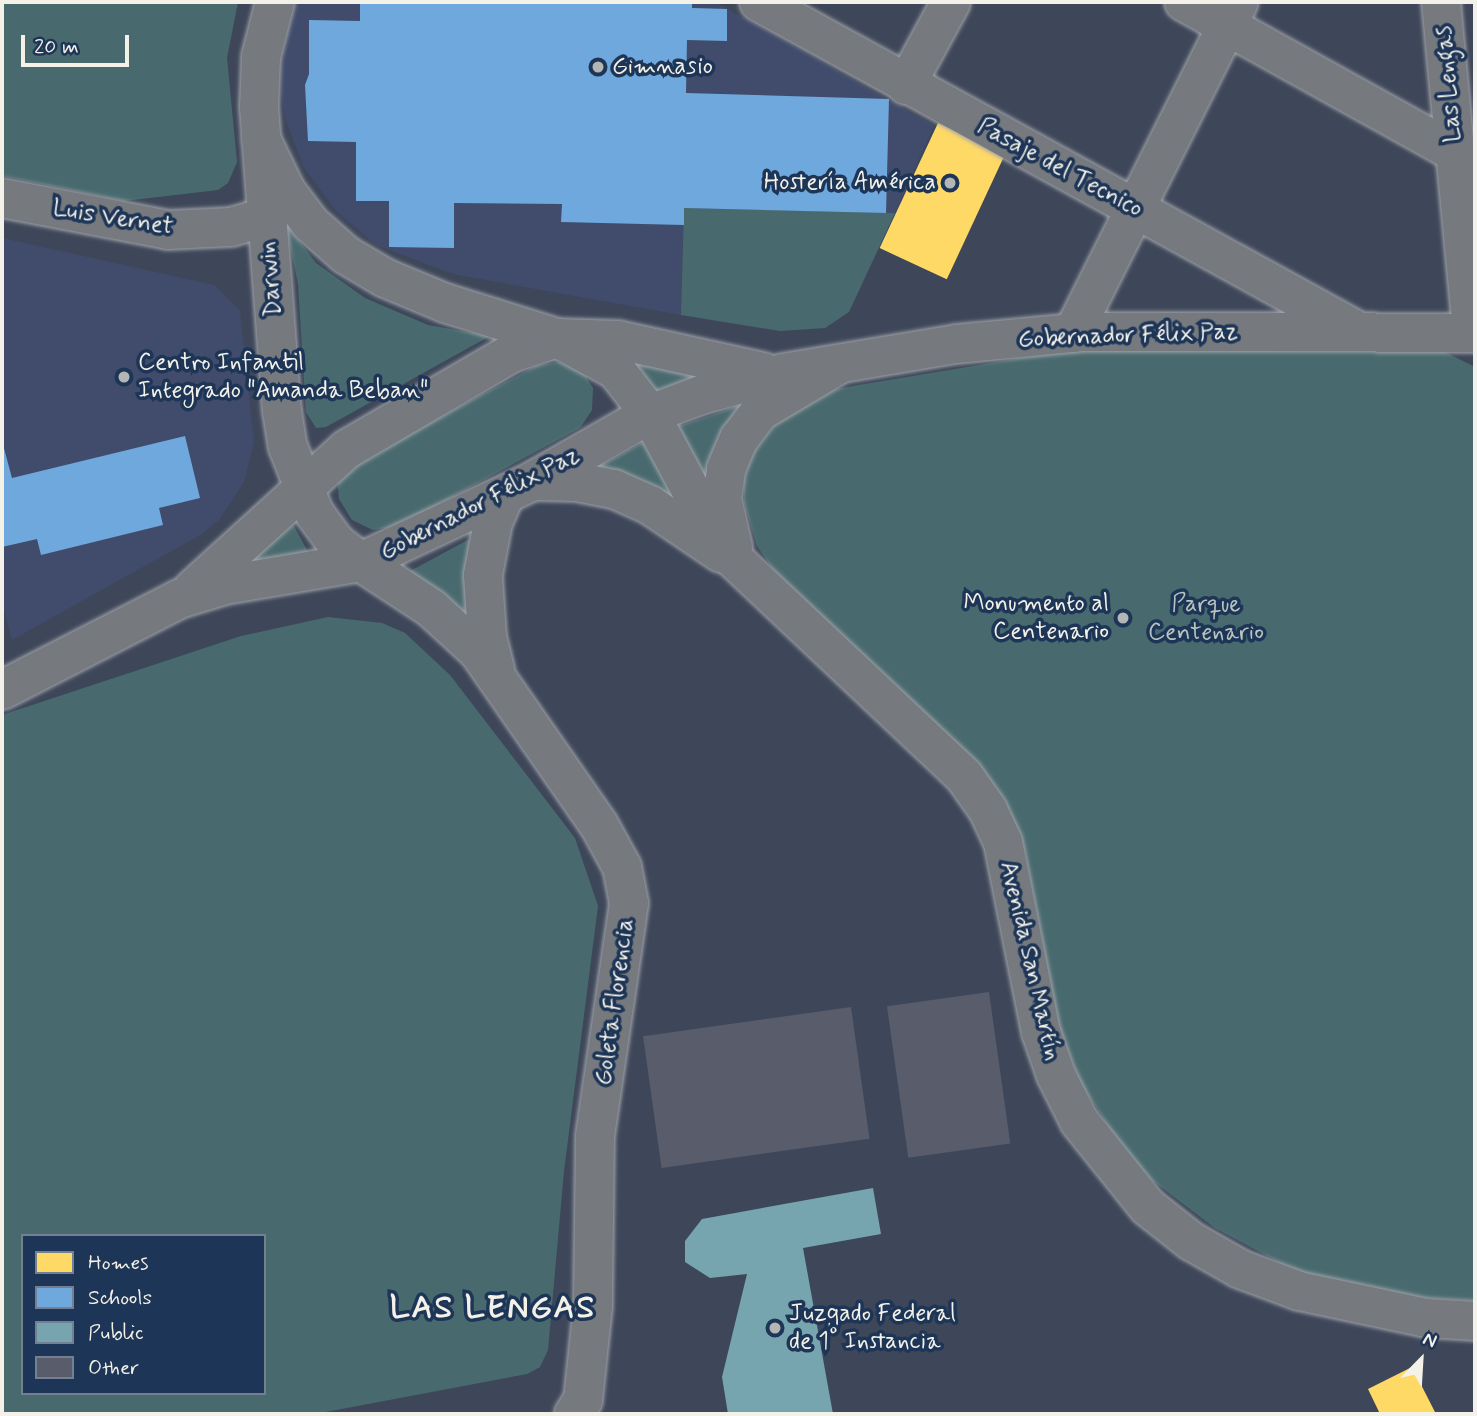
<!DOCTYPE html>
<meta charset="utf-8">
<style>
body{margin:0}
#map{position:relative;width:1477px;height:1416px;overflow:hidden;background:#3e4759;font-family:Mynerve,sans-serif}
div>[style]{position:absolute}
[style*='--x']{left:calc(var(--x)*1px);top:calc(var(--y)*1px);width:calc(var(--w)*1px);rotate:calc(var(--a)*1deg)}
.built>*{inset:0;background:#414c6c}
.green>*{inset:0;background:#486a6e}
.homes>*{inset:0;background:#ffd966;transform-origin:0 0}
.schools>*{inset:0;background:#6fa8dc}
.public>*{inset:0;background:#76a5af}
.building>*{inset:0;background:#585c6b;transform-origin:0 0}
.roads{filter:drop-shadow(0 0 2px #a0a3aa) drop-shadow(0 0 2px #a0a3aa)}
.minor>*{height:38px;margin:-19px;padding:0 19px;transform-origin:19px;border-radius:19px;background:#767a7f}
.major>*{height:38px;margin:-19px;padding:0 19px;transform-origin:19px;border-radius:19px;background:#767a7f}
.dots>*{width:19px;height:19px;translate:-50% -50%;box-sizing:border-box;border:4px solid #1d3557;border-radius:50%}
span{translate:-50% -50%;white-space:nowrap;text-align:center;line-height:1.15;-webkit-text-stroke:7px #1d3557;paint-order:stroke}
.poi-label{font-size:24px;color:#f4f1e8}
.left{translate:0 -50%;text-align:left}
.right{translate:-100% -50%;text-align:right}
.street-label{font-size:24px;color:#f4f1e8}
.park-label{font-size:24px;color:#b8c4be}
.district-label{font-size:32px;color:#f4f1e8;font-weight:700;letter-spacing:2px}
.frame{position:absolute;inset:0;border:4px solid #f4f1e8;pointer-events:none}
.legend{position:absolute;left:21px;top:1234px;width:245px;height:161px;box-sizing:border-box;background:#1d3557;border:2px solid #738091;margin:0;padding:9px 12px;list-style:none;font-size:21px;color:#f4f1e8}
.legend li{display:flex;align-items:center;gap:14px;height:35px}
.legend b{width:35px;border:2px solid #738091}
.north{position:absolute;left:1386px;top:1325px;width:70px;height:70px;-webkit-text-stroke:5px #1d3557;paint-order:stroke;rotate:24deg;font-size:19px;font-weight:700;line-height:28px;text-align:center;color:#f4f1e8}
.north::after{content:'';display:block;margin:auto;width:24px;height:32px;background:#f4f1e8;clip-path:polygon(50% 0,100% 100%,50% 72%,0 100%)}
.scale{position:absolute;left:21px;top:35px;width:108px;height:32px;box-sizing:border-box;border:4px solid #f4f1e8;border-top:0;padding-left:9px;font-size:21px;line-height:24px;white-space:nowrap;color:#f4f1e8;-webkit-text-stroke:5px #1d3557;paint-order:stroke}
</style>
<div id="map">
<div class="built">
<div style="clip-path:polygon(296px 2px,715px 2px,934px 126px,895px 213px,684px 208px,681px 315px,453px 274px,376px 245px,336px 211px,304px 168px,286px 121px,281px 92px,281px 63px)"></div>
<div style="clip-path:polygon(2px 238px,214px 285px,240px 311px,254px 442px,244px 482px,219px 520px,202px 534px,12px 640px,2px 602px)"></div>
</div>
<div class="green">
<div style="clip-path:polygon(2px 2px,238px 2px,227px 58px,237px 162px,228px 183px,218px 190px,124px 201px,2px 176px)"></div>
<div style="clip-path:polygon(684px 208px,895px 213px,849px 312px,825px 328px,780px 331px,681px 315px)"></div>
<div style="clip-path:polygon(285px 222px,316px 263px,365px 298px,428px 325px,490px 336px,326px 427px,316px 428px,306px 412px,298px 284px)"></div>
<div style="clip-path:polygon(1096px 350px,1445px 352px,1475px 367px,1475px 1301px,1407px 1297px,1328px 1281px,1284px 1265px,1215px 1228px,1149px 1178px,1119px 1143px,1080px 1082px,1059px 1027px,1025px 851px,998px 791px,978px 764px,774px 571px,757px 546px,744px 503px,744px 480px,752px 454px,783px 414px,835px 389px,1051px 353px)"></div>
<div style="clip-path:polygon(633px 359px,720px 373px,655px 399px)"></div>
<div style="clip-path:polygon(559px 362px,583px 372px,593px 388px,592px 410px,580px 428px,398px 526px,373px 530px,352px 520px,339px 499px,338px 488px,339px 478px,352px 464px,536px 366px)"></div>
<div style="clip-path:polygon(753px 401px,714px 505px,670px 429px)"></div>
<div style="clip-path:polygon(648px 440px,694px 524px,593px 470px)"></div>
<div style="clip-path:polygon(288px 515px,313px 561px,229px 573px)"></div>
<div style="clip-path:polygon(475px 536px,481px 639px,401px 576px)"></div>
<div style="clip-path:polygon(evenodd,328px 617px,382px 623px,405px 633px,450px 675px,575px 838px,598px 906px,564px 1171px,548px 1350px,540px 1367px,527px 1374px,315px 1414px,2px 1414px,2px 715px,241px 636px,328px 617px,23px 1236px,264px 1236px,264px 1393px,23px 1393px,23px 1236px)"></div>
</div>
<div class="homes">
<div style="left:938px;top:123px;width:74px;height:138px;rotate:25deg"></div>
<div style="clip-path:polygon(1412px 1367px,1436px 1414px,1380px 1414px,1368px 1389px)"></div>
</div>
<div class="schools">
<div style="clip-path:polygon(360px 2px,692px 2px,692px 8px,727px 9px,727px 41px,687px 40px,686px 93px,889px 99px,886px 213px,684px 208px,684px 225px,561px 222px,562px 204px,454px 203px,454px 248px,389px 247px,389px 201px,356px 201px,356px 142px,308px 141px,305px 85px,309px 74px,309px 20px,360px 21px)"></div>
<div style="clip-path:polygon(185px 436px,200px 498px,159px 508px,163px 525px,41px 555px,37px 539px,2px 547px,2px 441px,12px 478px)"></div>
</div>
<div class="public">
<div style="clip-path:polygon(873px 1188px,881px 1234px,803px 1248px,833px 1414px,728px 1414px,722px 1377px,747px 1274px,710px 1278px,685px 1262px,685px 1241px,702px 1219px)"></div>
</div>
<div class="building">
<div style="left:989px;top:992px;width:153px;height:103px;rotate:82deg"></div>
<div style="left:851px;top:1007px;width:133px;height:210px;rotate:82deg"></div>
</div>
<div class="roads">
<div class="minor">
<div style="--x:759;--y:2;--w:683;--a:28.78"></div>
<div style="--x:1184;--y:2;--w:310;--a:29"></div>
<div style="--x:1441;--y:2;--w:332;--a:84.6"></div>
<div style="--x:906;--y:85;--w:94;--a:-61.5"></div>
<div style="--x:2;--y:198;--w:169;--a:10.9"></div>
<div style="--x:168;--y:230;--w:63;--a:-2.7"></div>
<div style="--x:231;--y:227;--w:36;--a:-16"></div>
<div style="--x:1073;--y:333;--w:370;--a:-63.4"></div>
<div style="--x:533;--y:481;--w:135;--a:-29.8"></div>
<div style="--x:650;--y:414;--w:54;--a:-20.4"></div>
<div style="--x:701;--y:395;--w:85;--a:-15"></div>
<div style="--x:783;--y:373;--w:175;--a:-9.5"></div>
<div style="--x:956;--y:344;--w:129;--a:-5.4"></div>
<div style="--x:1084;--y:332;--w:391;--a:0.1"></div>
<div style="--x:193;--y:589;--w:208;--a:-42.3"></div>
<div style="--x:347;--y:449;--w:191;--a:-30.2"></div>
<div style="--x:512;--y:353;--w:47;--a:-18.4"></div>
<div style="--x:557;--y:338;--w:61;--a:1.9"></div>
<div style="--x:618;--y:340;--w:149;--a:12.4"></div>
<div style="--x:495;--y:669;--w:34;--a:-104"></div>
<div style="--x:487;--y:636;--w:61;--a:-93.8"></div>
<div style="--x:483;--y:575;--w:54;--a:-79.3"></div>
<div style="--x:493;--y:522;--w:27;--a:-66"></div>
<div style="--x:2;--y:690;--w:199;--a:-27.2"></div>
<div style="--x:179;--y:599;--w:48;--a:-16.9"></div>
<div style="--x:225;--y:585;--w:138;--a:-9.6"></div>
<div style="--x:361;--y:562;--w:84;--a:33.3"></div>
<div style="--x:431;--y:608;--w:64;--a:42.5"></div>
<div style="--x:478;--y:651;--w:212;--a:55.2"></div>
<div style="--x:599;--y:825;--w:48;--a:61.3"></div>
<div style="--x:622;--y:867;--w:37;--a:79"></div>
<div style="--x:629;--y:903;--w:236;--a:98.3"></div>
<div style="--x:595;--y:1137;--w:169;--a:90.7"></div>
<div style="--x:593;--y:1306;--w:95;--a:96.1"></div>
<div style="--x:583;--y:1400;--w:17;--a:123"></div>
</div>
<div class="major">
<div style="--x:275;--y:2;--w:57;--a:104.3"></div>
<div style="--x:261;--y:57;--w:50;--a:92.3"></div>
<div style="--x:259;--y:107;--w:305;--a:85.7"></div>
<div style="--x:282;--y:411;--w:36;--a:81"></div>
<div style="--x:288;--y:447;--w:41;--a:68.5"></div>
<div style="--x:303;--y:485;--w:31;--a:68"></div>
<div style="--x:315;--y:514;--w:36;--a:54"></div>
<div style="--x:336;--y:543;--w:31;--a:37"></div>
<div style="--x:361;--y:562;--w:190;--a:-25.2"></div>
<div style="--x:533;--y:481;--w:44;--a:1.3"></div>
<div style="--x:577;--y:482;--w:38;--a:11"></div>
<div style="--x:614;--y:489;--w:39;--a:24"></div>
<div style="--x:650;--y:505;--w:86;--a:34.1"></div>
<div style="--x:261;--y:139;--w:58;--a:64.3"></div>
<div style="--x:286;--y:191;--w:41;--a:52.9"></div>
<div style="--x:311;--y:224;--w:47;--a:41.5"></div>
<div style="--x:346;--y:255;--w:45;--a:30.5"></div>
<div style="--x:385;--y:278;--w:65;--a:22.6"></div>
<div style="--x:445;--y:303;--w:117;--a:17.4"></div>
<div style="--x:557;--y:338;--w:67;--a:28.5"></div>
<div style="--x:616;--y:370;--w:56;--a:52.3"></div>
<div style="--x:650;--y:414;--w:152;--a:61.8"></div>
<div style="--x:722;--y:548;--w:332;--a:43.3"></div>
<div style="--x:964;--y:776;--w:42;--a:54.8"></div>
<div style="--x:988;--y:810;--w:35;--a:65"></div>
<div style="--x:1003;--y:842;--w:194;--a:78.7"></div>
<div style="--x:1041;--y:1032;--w:46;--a:70.8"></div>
<div style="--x:1056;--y:1075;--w:51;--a:63.4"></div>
<div style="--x:1079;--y:1121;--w:110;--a:51.3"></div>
<div style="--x:1148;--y:1207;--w:55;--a:38.3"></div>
<div style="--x:1191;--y:1241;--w:56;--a:29.7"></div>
<div style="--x:1240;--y:1269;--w:63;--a:20.4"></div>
<div style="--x:1299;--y:1291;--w:130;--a:12"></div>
<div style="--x:1426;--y:1318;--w:49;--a:3.5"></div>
<div style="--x:733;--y:547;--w:49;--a:-102.9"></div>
<div style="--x:722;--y:499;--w:30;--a:-82"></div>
<div style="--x:726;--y:469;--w:33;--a:-67"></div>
<div style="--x:739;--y:439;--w:34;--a:-53"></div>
<div style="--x:759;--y:412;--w:94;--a:-30.7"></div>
</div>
</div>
<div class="dots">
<div style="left:598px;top:67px;background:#b4b6b6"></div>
<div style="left:950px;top:183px;background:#b4b6b6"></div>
<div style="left:124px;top:377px;background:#b4b6b6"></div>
<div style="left:1123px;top:618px;background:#b4b6b6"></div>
<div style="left:775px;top:1328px;background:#b4b6b6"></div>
</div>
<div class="poi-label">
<span class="left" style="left:612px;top:67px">Gimnasio</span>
<span class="right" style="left:936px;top:183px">Hostería América</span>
<span class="left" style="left:138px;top:377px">Centro Infantil<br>Integrado "Amanda Beban"</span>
<span class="right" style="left:1109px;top:618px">Monumento al<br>Centenario</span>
<span class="left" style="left:789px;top:1328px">Juzgado Federal<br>de 1° Instancia</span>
</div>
<div class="street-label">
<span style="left:1449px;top:84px;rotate:-95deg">Las Lengas</span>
<span style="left:1060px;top:168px;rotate:28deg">Pasaje del Tecnico</span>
<span style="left:113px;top:218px;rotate:9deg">Luis Vernet</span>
<span style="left:271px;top:279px;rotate:-95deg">Darwin</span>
<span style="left:1128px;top:336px;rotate:-2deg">Gobernador Félix Paz</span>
<span style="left:480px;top:504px;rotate:-27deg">Gobernador Félix Paz</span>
<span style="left:1030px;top:961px;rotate:77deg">Avenida San Martín</span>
<span style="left:615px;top:1002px;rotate:-82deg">Goleta Florencia</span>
</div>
<div class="park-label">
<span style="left:1206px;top:619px">Parque<br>Centenario</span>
</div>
<div class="district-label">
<span style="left:493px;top:1308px">LAS LENGAS</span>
</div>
<div class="frame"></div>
<ul class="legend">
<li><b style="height:19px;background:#ffd966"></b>Homes</li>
<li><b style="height:19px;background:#6fa8dc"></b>Schools</li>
<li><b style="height:19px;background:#76a5af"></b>Public</li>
<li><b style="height:19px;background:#585c6b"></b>Other</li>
</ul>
<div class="north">N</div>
<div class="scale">20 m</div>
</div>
